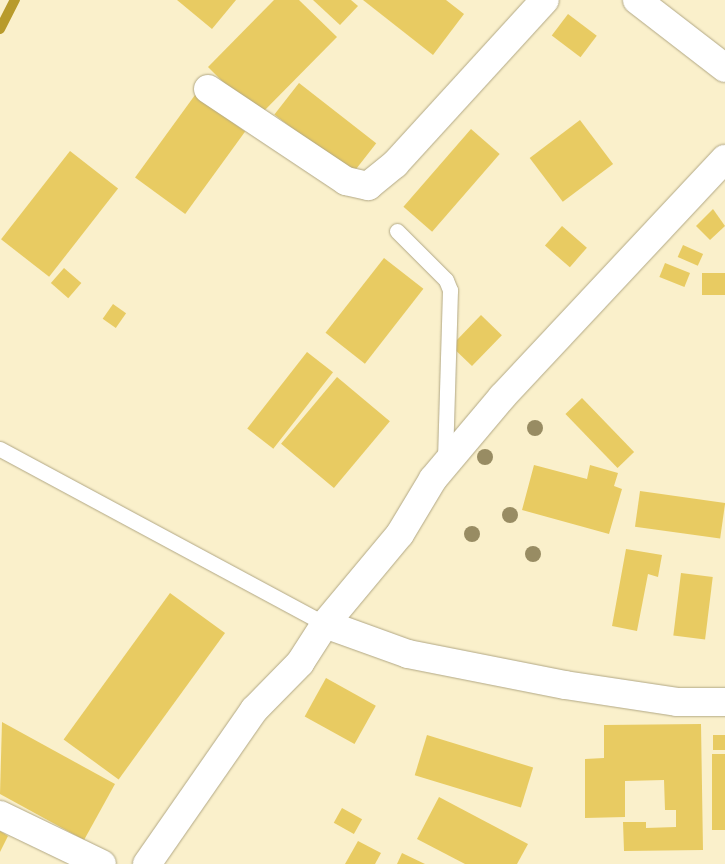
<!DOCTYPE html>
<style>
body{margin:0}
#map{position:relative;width:725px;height:864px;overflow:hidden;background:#faf0cb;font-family:Raleway,sans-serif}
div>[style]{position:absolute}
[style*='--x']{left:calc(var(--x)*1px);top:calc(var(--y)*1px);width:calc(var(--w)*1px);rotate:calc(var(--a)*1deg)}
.stream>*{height:10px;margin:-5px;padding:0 5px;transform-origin:5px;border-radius:5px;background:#b89b2c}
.building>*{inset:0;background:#e8cb62;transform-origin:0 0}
.roads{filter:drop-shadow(0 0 1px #b1a784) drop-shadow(0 0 1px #b1a784)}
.lane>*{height:15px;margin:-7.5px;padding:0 7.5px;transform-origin:7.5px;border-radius:7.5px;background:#fff}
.street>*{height:28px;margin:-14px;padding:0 14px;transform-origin:14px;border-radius:14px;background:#fff}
.trees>*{width:16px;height:16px;margin:-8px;border-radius:50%;background:#988c63}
span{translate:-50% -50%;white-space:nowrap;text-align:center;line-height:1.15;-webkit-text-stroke:4px #fff;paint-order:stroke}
</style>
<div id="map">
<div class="stream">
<div style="--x:0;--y:29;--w:33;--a:-63"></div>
</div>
<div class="building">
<div style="clip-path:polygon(177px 0,236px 0,212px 29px)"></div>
<div style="clip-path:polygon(274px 0,299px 0,337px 37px,258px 117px,208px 67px)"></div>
<div style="clip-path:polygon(313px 0,351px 0,358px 6px,340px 25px)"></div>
<div style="clip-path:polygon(363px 0,446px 0,464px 14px,433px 55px)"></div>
<div style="left:568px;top:14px;width:36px;height:27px;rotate:37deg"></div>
<div style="left:299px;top:83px;width:98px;height:40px;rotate:38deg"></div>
<div style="left:195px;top:95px;width:62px;height:102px;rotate:36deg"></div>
<div style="left:580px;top:120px;width:55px;height:63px;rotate:53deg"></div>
<div style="left:471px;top:129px;width:38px;height:103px;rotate:41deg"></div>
<div style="left:70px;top:151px;width:61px;height:112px;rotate:38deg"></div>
<div style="clip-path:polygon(713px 209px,725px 226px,710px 240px,696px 226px)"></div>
<div style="left:562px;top:226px;width:33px;height:26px;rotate:41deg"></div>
<div style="left:683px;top:245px;width:22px;height:13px;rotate:24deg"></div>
<div style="left:384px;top:258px;width:50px;height:95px;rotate:38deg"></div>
<div style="left:665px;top:263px;width:27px;height:15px;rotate:22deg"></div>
<div style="left:64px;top:268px;width:23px;height:20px;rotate:41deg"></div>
<div style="left:725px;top:273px;width:22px;height:23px;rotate:90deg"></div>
<div style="left:113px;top:304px;width:16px;height:18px;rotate:35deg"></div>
<div style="left:481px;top:315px;width:29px;height:43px;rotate:44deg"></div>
<div style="left:307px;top:352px;width:33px;height:97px;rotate:38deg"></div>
<div style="left:337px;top:377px;width:69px;height:87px;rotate:40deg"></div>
<div style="left:582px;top:398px;width:75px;height:23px;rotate:46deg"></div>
<div style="clip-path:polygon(534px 465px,587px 479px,590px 465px,618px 473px,614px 486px,622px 489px,609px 534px,522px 510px)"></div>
<div style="left:640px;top:491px;width:86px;height:36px;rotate:8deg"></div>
<div style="clip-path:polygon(626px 549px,662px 555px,658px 577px,648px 574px,637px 631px,612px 626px)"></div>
<div style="left:681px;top:573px;width:32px;height:63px;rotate:7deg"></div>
<div style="left:170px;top:593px;width:68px;height:181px;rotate:36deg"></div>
<div style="left:326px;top:678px;width:57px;height:44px;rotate:29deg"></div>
<div style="clip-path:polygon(2px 722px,115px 784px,84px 840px,0 794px)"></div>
<div style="clip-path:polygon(701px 724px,703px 850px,624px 851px,623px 822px,646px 822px,646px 828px,676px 827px,676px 810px,665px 810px,664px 780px,625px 781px,625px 817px,585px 818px,585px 759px,604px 758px,604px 725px)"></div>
<div style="left:427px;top:735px;width:111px;height:42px;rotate:17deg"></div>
<div style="left:713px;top:735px;width:12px;height:15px"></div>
<div style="left:712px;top:754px;width:13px;height:76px"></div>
<div style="clip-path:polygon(439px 797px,528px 844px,517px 864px,465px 864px,417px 839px)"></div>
<div style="left:342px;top:808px;width:23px;height:17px;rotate:29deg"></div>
<div style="clip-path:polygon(0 831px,8px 836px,0 852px)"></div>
<div style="clip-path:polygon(358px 841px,381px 853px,375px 864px,345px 864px)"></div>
<div style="clip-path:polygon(402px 853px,425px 864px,397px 864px)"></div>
</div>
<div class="roads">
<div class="lane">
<div style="--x:397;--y:231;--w:69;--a:45"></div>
<div style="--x:446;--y:280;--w:11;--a:68"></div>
<div style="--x:450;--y:290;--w:171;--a:91.7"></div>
<div style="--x:0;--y:449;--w:369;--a:28.3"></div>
</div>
<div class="street">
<div style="--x:637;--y:0;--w:111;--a:37.7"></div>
<div style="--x:208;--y:89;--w:166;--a:33.7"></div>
<div style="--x:346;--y:181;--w:23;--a:13"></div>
<div style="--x:368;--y:186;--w:35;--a:-39"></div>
<div style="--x:395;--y:164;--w:222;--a:-47.6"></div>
<div style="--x:325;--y:624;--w:117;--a:-50.2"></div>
<div style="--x:400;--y:534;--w:64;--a:-59"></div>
<div style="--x:433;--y:479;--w:107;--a:-49.9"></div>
<div style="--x:502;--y:397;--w:326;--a:-46.9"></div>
<div style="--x:0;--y:815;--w:113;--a:25.7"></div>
<div style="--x:147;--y:864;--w:188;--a:-55.2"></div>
<div style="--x:254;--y:710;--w:66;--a:-45.6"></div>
<div style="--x:300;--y:663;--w:46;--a:-57.3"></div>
<div style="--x:325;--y:624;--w:88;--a:19.9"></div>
<div style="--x:408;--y:654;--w:160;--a:11.2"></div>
<div style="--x:565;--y:685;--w:113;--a:8.6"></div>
<div style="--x:677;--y:702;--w:48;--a:0"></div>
</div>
</div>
<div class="trees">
<div style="left:535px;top:428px"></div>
<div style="left:485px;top:457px"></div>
<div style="left:510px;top:515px"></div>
<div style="left:472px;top:534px"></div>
<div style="left:533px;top:554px"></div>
</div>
</div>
